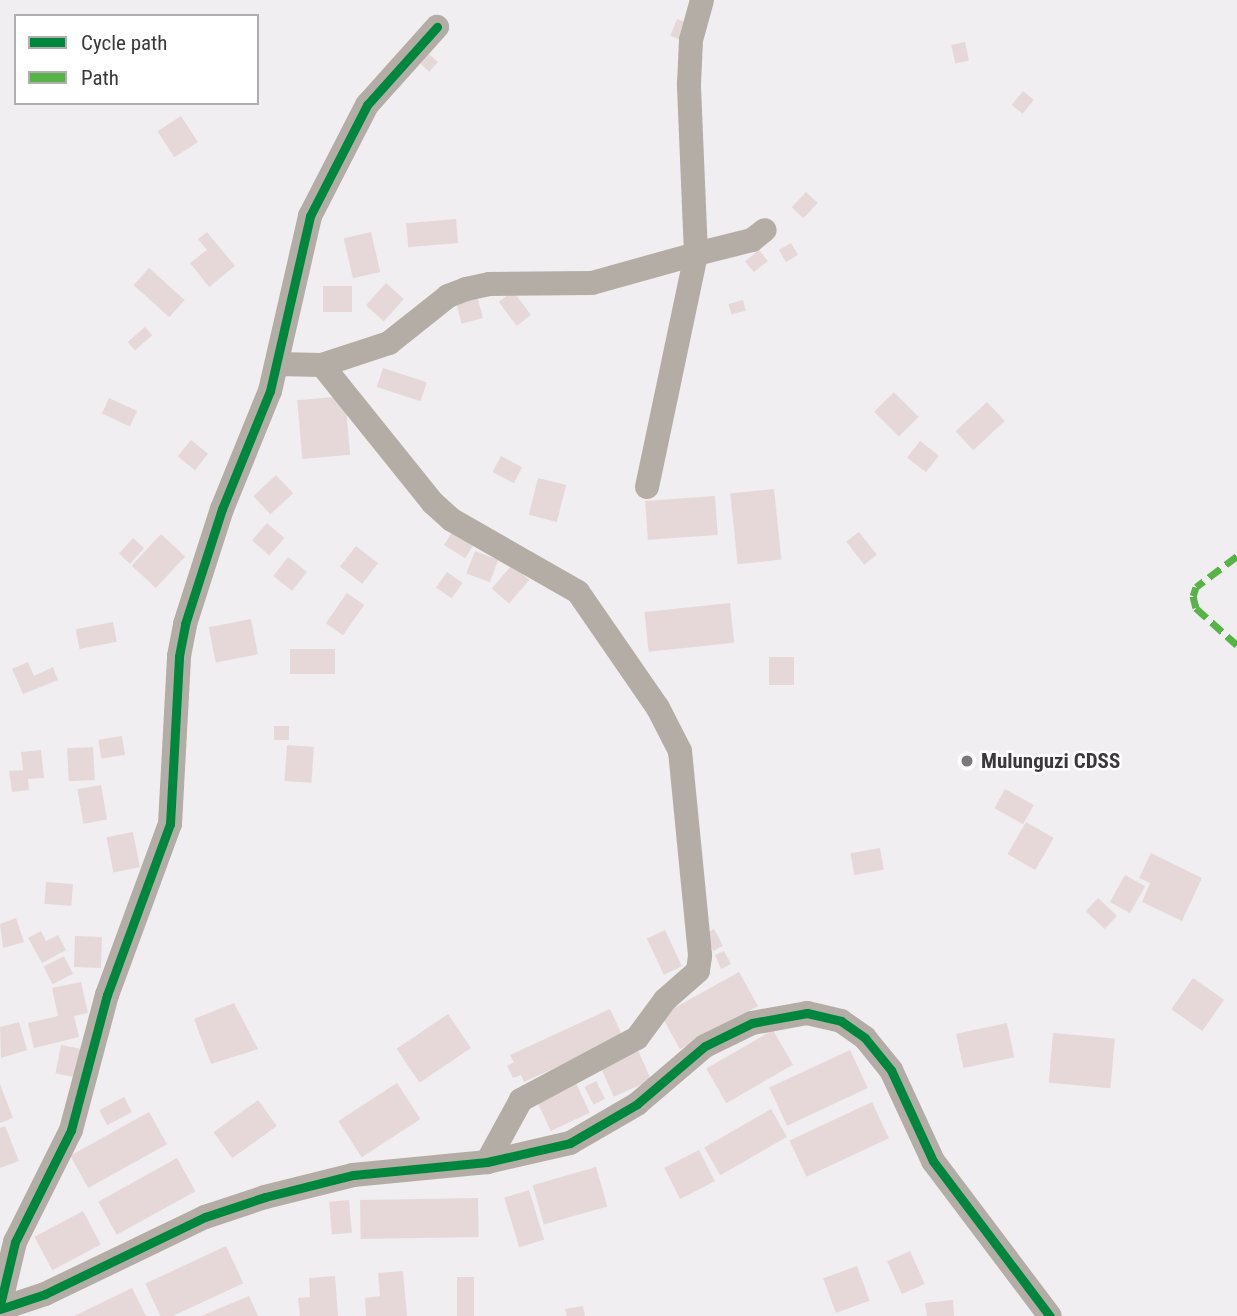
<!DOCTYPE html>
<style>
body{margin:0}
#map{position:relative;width:1237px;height:1316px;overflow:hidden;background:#f0eef0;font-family:"Roboto Condensed",sans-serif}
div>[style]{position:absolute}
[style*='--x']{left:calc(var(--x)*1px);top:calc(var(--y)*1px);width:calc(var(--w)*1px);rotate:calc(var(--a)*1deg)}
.building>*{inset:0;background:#e6d8d8;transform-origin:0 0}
.minor>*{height:24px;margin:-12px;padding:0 12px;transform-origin:12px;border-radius:12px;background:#b4ada5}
.quiet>*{height:7px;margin-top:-3.5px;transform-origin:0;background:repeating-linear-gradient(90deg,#56b346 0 14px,transparent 0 21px)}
.cycleway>*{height:9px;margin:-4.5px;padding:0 4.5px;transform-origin:4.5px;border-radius:4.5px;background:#00873e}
.dots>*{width:19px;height:19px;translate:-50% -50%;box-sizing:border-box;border:4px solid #fff;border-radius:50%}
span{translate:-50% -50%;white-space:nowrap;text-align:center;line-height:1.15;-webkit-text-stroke:5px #fff;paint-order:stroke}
.poi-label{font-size:21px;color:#3a383a;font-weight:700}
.left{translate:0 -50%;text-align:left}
.legend{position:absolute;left:14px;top:14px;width:245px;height:91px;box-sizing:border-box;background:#fff;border:2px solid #b0afb0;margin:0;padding:9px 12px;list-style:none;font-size:21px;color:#3a383a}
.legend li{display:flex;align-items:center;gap:14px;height:35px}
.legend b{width:35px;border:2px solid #b0afb0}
</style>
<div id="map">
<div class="building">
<div style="left:677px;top:19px;width:11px;height:18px;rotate:22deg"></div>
<div style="left:965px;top:42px;width:19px;height:14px;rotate:78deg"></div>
<div style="left:429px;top:54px;width:12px;height:13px;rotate:42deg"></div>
<div style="left:1023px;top:91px;width:14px;height:18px;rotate:39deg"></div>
<div style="left:181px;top:116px;width:31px;height:28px;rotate:57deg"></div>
<div style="left:806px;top:192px;width:16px;height:21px;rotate:43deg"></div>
<div style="left:456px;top:219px;width:24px;height:50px;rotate:85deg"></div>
<div style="clip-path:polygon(207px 232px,235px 266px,209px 287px,190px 263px,207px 250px,198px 239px)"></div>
<div style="left:371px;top:232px;width:41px;height:28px;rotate:77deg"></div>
<div style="left:791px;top:243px;width:14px;height:14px;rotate:60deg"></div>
<div style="left:759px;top:250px;width:14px;height:18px;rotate:51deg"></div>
<div style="left:149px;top:268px;width:48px;height:23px;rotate:42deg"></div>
<div style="left:386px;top:283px;width:24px;height:30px;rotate:42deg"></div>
<div style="left:323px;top:286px;width:29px;height:26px"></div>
<div style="left:513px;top:291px;width:30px;height:18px;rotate:53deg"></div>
<div style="left:476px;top:292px;width:27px;height:22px;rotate:75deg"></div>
<div style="left:743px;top:300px;width:11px;height:15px;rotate:75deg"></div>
<div style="left:145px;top:327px;width:11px;height:23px;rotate:49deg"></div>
<div style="left:383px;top:368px;width:46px;height:20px;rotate:18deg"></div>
<div style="left:894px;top:392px;width:35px;height:28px;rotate:45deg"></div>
<div style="left:345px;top:396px;width:59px;height:48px;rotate:85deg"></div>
<div style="left:109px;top:398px;width:31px;height:17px;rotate:25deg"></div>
<div style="left:987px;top:402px;width:26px;height:43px;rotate:47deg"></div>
<div style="left:191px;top:440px;width:22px;height:21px;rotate:39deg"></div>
<div style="left:920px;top:441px;width:24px;height:21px;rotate:38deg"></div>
<div style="left:501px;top:456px;width:24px;height:18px;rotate:28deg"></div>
<div style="left:276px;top:475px;width:25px;height:31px;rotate:47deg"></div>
<div style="left:538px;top:478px;width:29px;height:38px;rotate:14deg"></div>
<div style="left:774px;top:489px;width:71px;height:44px;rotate:84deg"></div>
<div style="left:715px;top:496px;width:39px;height:70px;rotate:86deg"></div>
<div style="left:267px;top:523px;width:23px;height:23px;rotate:41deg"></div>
<div style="left:454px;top:529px;width:25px;height:19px;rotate:32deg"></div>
<div style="left:859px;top:532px;width:29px;height:16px;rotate:52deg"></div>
<div style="left:161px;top:534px;width:33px;height:43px;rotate:43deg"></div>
<div style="left:133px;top:538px;width:15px;height:21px;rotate:42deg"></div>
<div style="left:356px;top:546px;width:28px;height:26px;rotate:38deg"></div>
<div style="left:475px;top:551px;width:25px;height:24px;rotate:21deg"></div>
<div style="left:288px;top:557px;width:24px;height:24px;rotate:38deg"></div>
<div style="left:512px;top:565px;width:23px;height:31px;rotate:41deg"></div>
<div style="left:447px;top:572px;width:19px;height:19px;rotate:35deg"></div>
<div style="left:347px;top:593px;width:21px;height:37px;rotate:35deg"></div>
<div style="left:730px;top:603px;width:40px;height:86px;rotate:84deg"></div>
<div style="left:251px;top:619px;width:36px;height:43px;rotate:79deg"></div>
<div style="left:113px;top:622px;width:20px;height:38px;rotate:79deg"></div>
<div style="left:290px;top:649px;width:45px;height:25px"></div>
<div style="left:769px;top:657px;width:25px;height:28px"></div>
<div style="clip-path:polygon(28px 662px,34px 676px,53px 667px,58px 680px,23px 694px,12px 669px)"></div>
<div style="left:289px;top:726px;width:14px;height:15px;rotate:90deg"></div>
<div style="left:122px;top:736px;width:19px;height:24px;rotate:81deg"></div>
<div style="left:287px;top:745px;width:27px;height:36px;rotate:4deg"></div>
<div style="left:93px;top:747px;width:33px;height:26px;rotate:87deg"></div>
<div style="clip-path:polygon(41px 750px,44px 778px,28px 779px,29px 790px,12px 792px,9px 771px,23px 770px,21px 752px)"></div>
<div style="left:101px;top:785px;width:35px;height:24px;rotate:80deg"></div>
<div style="left:1005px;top:789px;width:33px;height:22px;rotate:29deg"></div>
<div style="left:1026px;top:822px;width:32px;height:37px;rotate:30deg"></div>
<div style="left:133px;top:832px;width:36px;height:27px;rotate:79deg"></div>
<div style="left:880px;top:848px;width:22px;height:30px;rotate:80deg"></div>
<div style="clip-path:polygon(1151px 853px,1202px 878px,1182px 921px,1142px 902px,1150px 883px,1139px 878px)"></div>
<div style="left:1125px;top:875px;width:23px;height:31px;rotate:29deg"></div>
<div style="left:46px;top:882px;width:27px;height:22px;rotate:4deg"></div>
<div style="left:1098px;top:898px;width:26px;height:18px;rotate:43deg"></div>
<div style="clip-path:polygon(16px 918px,24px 942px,3px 948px,0 924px)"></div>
<div style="left:714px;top:929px;width:19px;height:11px;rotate:62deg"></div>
<div style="left:665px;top:930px;width:40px;height:20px;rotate:65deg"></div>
<div style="clip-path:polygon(41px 931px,46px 941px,58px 935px,66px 950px,42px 963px,28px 938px)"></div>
<div style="left:75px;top:936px;width:27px;height:31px;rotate:2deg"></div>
<div style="clip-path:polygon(724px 951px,731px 964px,721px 969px,715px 955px)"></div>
<div style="left:64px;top:956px;width:20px;height:23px;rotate:63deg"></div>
<div style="left:739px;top:972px;width:39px;height:89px;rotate:61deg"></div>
<div style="left:1193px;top:978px;width:38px;height:38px;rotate:35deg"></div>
<div style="clip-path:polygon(81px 982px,88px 1013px,74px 1016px,79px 1037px,34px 1048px,28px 1023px,58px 1016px,52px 988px)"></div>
<div style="clip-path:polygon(234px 1003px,258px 1049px,211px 1064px,194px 1019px)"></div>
<div style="clip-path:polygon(610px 1009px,623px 1037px,524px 1082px,521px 1075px,513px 1078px,507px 1066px,514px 1062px,510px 1055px)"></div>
<div style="left:448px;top:1014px;width:41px;height:62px;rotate:56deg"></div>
<div style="clip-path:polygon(19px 1022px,27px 1050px,1px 1058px,0 1027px)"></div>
<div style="left:1007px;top:1023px;width:35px;height:52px;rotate:78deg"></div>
<div style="left:773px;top:1030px;width:40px;height:77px;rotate:60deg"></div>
<div style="left:1053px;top:1033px;width:62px;height:50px;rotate:5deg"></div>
<div style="left:61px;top:1045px;width:21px;height:29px;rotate:11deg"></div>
<div style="left:637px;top:1048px;width:35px;height:41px;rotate:66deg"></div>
<div style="left:850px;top:1050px;width:42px;height:89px;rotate:65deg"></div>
<div style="left:575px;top:1081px;width:35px;height:43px;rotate:65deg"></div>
<div style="left:596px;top:1081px;width:20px;height:13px;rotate:63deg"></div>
<div style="left:397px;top:1083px;width:43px;height:70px;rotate:57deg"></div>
<div style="clip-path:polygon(0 1084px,13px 1118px,0 1123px)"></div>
<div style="left:124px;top:1097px;width:17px;height:28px;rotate:62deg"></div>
<div style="left:258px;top:1100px;width:32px;height:55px;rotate:54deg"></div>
<div style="left:872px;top:1102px;width:40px;height:91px;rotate:65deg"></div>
<div style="left:771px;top:1109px;width:32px;height:77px;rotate:60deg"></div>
<div style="left:149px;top:1112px;width:37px;height:90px;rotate:61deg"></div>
<div style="clip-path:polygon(5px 1126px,19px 1161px,0 1168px,0 1128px)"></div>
<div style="left:699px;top:1150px;width:35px;height:39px;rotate:63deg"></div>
<div style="left:177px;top:1158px;width:38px;height:90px;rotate:61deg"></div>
<div style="left:596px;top:1167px;width:41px;height:66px;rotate:74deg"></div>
<div style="left:529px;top:1190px;width:52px;height:26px;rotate:73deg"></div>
<div style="left:478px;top:1198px;width:39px;height:118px;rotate:89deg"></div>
<div style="left:349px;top:1200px;width:33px;height:20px;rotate:85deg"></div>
<div style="left:83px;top:1211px;width:38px;height:55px;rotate:62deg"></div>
<div style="left:226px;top:1246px;width:41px;height:89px;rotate:65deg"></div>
<div style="left:910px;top:1251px;width:36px;height:25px;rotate:66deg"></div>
<div style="left:857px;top:1266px;width:37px;height:36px;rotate:70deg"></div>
<div style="clip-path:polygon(403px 1271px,407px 1316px,366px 1316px,365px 1298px,380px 1296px,378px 1273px)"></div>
<div style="clip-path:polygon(335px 1276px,338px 1316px,300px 1316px,298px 1298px,310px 1297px,309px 1278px)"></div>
<div style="left:457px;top:1277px;width:17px;height:39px"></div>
<div style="clip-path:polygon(132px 1288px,146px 1316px,74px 1316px)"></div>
<div style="clip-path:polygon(249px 1296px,258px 1316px,201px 1316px)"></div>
<div style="clip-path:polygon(953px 1300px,954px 1316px,927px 1316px,925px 1303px)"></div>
<div style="clip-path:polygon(583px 1306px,585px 1316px,567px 1316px,565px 1309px)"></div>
</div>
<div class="minor">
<div style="--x:277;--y:364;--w:45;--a:1.3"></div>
<div style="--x:322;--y:365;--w:71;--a:-18.2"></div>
<div style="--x:389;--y:343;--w:75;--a:-38.5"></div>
<div style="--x:448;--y:296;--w:19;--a:-21"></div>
<div style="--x:466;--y:289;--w:24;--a:-12"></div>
<div style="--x:489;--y:284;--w:103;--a:-0.6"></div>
<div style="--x:592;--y:283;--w:108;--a:-15.6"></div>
<div style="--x:696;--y:254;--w:170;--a:-92.4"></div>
<div style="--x:689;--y:84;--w:44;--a:-87.4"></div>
<div style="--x:691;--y:40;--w:41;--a:-74.6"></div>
<div style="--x:322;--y:365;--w:177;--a:51.2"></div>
<div style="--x:433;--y:503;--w:25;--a:42"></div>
<div style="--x:452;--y:520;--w:145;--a:29.7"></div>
<div style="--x:578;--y:592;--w:141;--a:55.4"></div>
<div style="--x:658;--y:708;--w:48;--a:62.9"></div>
<div style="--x:680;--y:751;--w:206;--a:84.4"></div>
<div style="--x:700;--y:956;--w:15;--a:98"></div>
<div style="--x:698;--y:971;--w:44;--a:138.7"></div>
<div style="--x:665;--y:1000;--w:47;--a:126.4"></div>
<div style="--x:637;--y:1038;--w:132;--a:151.9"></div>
<div style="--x:521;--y:1100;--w:71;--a:118.7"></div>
<div style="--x:647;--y:487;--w:238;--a:-78.1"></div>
<div style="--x:696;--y:254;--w:58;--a:-14"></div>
<div style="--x:752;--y:240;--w:16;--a:-38"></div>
<div style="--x:0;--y:1305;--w:65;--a:-76.6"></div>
<div style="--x:15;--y:1242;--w:125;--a:-63.4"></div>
<div style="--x:71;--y:1130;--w:140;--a:-75.1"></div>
<div style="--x:107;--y:995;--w:182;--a:-69.8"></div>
<div style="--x:170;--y:824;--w:168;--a:-86.9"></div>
<div style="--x:179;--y:656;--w:33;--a:-79"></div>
<div style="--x:185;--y:624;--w:121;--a:-72.2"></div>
<div style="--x:222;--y:509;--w:127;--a:-67.9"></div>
<div style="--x:270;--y:391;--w:180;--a:-77.1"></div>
<div style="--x:310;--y:216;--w:125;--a:-62.8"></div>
<div style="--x:367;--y:105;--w:105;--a:-48.1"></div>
<div style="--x:0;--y:1309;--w:47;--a:-18.4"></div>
<div style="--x:45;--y:1294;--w:178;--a:-25.7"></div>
<div style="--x:205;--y:1217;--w:63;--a:-18.4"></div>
<div style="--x:265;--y:1197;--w:91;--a:-14"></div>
<div style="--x:353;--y:1175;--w:135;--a:-5.5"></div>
<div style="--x:487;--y:1162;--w:85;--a:-12.9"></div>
<div style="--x:570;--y:1143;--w:78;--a:-30.2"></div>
<div style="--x:637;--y:1104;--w:89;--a:-40.5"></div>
<div style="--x:705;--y:1046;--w:52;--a:-26.1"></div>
<div style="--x:752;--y:1023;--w:56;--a:-10.3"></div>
<div style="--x:807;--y:1013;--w:35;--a:13"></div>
<div style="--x:841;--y:1021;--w:29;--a:35"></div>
<div style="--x:865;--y:1038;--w:41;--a:50.9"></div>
<div style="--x:891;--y:1070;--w:100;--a:65.2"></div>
<div style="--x:933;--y:1161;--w:194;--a:53"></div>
</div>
<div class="quiet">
<div style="--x:1237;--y:556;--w:51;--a:142.9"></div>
<div style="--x:1196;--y:587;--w:9;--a:108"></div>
<div style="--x:1193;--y:596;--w:12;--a:76"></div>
<div style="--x:1196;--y:608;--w:55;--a:42.1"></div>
</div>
<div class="cycleway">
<div style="--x:0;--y:1305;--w:65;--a:-76.6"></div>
<div style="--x:15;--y:1242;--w:125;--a:-63.4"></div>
<div style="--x:71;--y:1130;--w:140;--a:-75.1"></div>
<div style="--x:107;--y:995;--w:182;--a:-69.8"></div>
<div style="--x:170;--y:824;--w:168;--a:-86.9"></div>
<div style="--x:179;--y:656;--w:33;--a:-79"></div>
<div style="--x:185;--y:624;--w:121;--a:-72.2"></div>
<div style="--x:222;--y:509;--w:127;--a:-67.9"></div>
<div style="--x:270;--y:391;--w:180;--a:-77.1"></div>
<div style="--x:310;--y:216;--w:125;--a:-62.8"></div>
<div style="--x:367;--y:105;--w:105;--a:-48.1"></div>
<div style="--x:0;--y:1309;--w:47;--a:-18.4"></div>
<div style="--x:45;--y:1294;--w:178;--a:-25.7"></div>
<div style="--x:205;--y:1217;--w:63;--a:-18.4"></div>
<div style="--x:265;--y:1197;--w:91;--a:-14"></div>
<div style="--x:353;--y:1175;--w:135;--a:-5.5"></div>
<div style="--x:487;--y:1162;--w:85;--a:-12.9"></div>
<div style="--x:570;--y:1143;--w:78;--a:-30.2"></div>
<div style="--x:637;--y:1104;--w:89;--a:-40.5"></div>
<div style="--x:705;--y:1046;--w:52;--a:-26.1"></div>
<div style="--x:752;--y:1023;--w:56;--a:-10.3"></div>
<div style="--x:807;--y:1013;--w:35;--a:13"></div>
<div style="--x:841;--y:1021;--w:29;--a:35"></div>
<div style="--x:865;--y:1038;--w:41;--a:50.9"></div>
<div style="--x:891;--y:1070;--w:100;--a:65.2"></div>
<div style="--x:933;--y:1161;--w:194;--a:53"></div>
</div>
<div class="dots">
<div style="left:967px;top:761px;background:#7a787a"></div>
</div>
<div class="poi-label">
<span class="left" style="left:981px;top:761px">Mulunguzi CDSS</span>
</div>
<ul class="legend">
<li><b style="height:9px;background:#00873e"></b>Cycle path</li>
<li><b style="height:9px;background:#56b346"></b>Path</li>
</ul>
</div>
